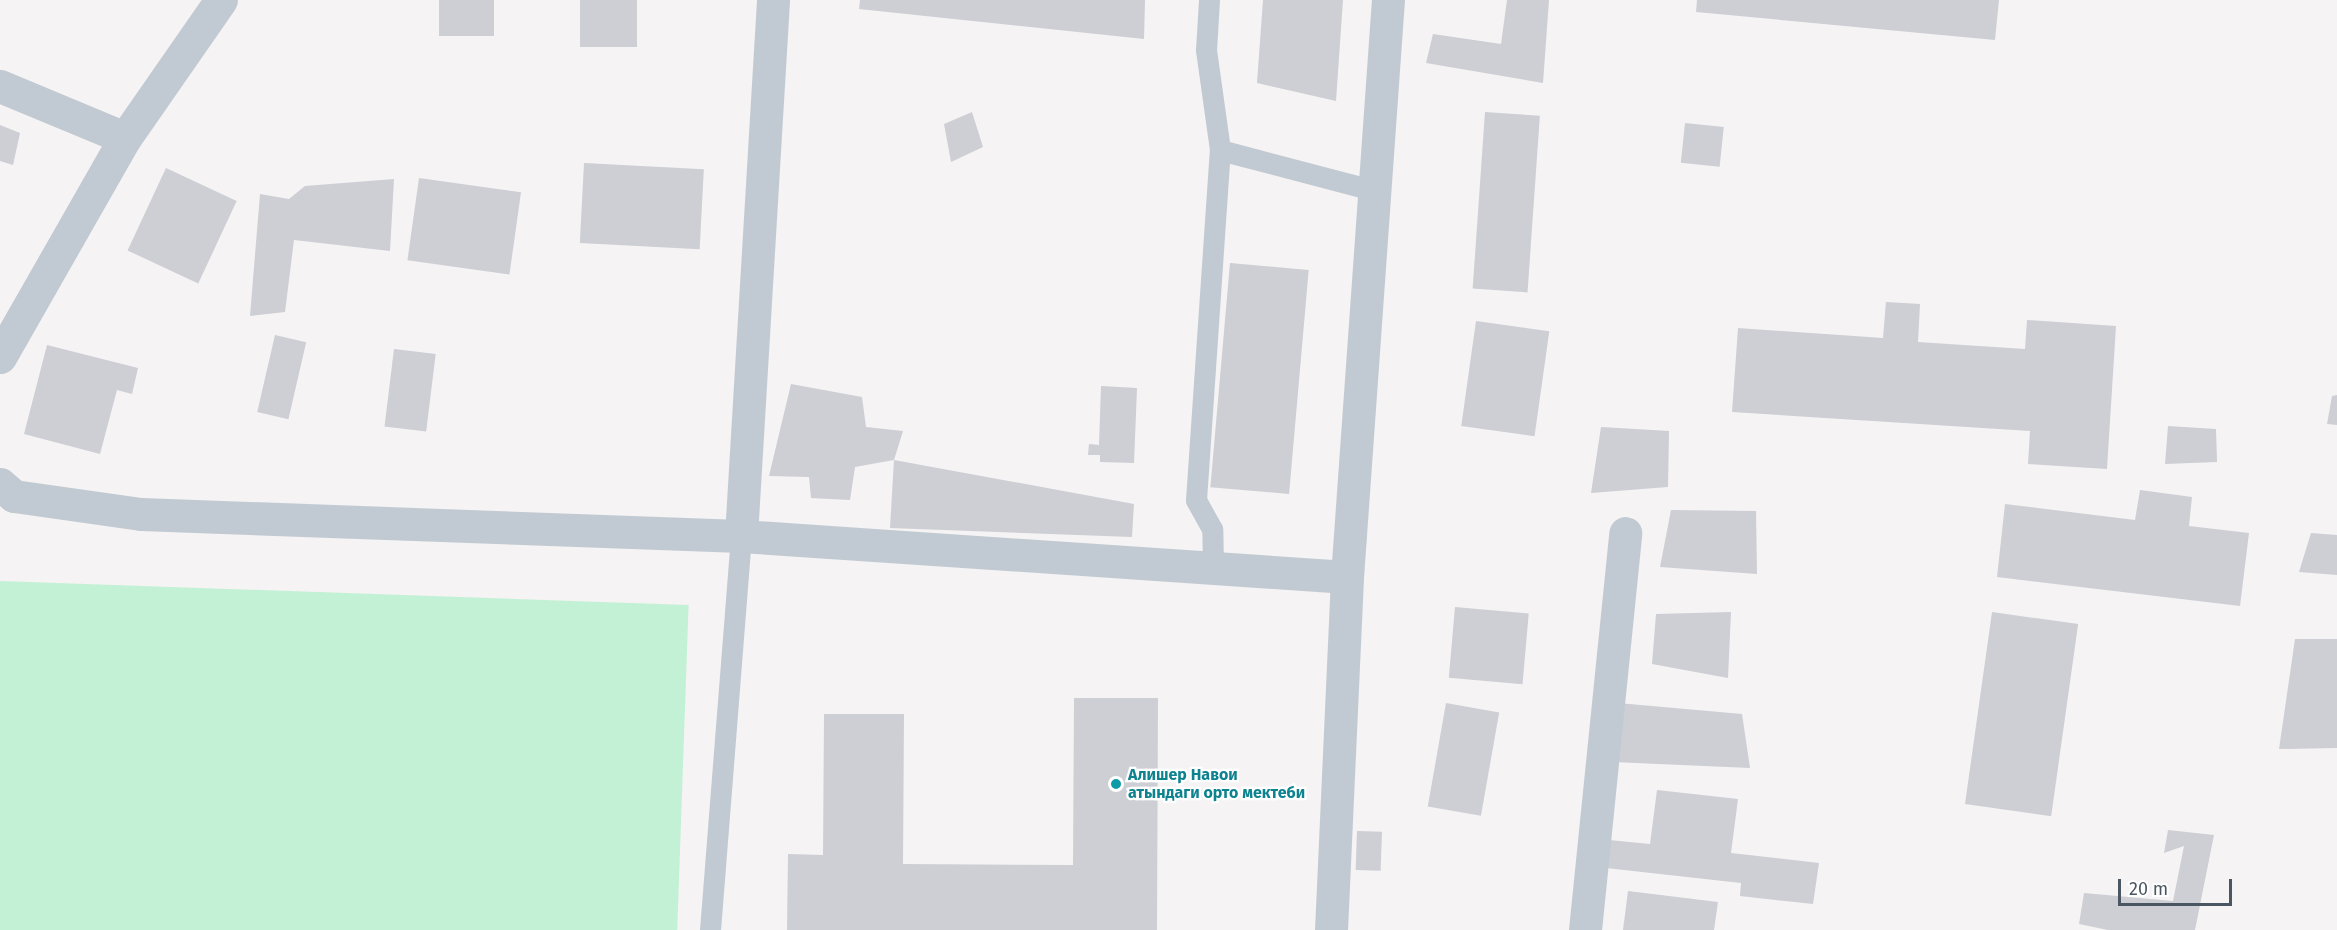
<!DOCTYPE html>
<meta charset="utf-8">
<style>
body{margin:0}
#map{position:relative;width:2337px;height:930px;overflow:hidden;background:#f5f3f3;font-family:"Fira Sans",sans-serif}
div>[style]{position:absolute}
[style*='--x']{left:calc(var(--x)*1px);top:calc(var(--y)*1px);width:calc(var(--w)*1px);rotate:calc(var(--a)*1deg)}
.green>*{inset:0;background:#c3f1d5;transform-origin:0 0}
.building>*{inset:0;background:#cdcfd5;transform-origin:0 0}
.lane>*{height:21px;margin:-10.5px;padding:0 10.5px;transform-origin:10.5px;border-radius:10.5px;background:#c1cad2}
.street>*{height:33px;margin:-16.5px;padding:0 16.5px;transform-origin:16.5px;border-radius:16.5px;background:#c1cad2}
.dots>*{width:16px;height:16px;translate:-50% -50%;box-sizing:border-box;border:3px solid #fff;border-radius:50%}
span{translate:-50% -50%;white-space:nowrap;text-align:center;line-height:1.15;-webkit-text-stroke:4.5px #fff;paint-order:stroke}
.culture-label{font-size:16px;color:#0d838f;font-weight:700}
.left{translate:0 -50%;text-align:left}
.scale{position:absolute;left:2118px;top:879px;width:114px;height:27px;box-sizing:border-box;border:3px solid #4a5661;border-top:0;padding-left:8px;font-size:18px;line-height:21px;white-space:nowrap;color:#4a5661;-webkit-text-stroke:4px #fff;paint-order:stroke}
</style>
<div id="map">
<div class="green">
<div style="left:0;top:581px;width:689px;height:349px;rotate:2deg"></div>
</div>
<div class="building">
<div style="left:439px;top:0;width:55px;height:36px"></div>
<div style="left:580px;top:0;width:57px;height:47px"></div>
<div style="clip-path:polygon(860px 0,1145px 0,1144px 39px,859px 9px)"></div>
<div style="clip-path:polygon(1263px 0,1343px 0,1336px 101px,1257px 83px)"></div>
<div style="clip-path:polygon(1507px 0,1549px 0,1543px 83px,1426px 63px,1433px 34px,1501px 44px)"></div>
<div style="clip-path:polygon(1697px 0,1999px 0,1995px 40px,1696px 12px)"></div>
<div style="clip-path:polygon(972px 112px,983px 147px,951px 162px,944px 124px)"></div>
<div style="left:1485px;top:112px;width:55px;height:177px;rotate:4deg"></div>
<div style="left:1685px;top:123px;width:39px;height:40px;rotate:6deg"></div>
<div style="clip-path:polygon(0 125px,20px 133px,13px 165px,0 161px)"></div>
<div style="left:584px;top:163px;width:120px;height:80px;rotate:3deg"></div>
<div style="left:166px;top:168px;width:78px;height:91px;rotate:25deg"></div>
<div style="left:419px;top:178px;width:103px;height:83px;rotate:8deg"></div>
<div style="clip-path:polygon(394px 179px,390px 251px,294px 240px,285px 312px,250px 316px,260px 194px,289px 199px,305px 186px)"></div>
<div style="left:1230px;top:263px;width:79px;height:225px;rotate:5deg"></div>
<div style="clip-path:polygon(1886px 302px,1920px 304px,1918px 342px,2025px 349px,2027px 320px,2116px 326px,2107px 469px,2028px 464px,2030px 431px,1732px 412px,1738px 328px,1883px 338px)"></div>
<div style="left:1476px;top:321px;width:74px;height:106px;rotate:8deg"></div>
<div style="left:275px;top:335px;width:32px;height:79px;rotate:13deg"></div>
<div style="clip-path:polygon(47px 345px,138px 368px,132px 394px,117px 390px,100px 454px,24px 434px)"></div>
<div style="left:394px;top:349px;width:42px;height:78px;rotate:7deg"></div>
<div style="clip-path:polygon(791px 384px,862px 397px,866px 427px,903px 431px,894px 460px,855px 467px,850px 500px,811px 498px,809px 477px,769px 476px)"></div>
<div style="clip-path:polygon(1101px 386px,1137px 388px,1134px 463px,1100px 462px,1100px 455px,1088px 455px,1089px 444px,1099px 445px)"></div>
<div style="clip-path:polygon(2337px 395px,2337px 425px,2327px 424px,2332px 396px)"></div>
<div style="clip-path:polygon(2168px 426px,2216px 429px,2217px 462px,2165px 464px)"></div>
<div style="clip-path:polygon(1601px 427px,1669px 431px,1668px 487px,1591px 493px)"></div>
<div style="clip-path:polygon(894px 460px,1134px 504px,1132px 537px,890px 528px)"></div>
<div style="clip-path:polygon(2140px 490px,2192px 497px,2189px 526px,2249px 533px,2240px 606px,1997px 577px,2005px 504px,2135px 520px)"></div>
<div style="clip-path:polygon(1671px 510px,1756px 511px,1757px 574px,1660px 567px)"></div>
<div style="clip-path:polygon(2311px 533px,2337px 535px,2337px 575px,2299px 572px)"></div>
<div style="left:1455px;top:607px;width:74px;height:71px;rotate:5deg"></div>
<div style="clip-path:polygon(1731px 612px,1728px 678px,1652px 664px,1656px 614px)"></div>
<div style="left:1992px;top:612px;width:87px;height:194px;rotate:8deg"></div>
<div style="clip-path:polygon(2295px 639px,2337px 639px,2337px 748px,2279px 749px)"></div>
<div style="clip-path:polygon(1074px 698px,1158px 698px,1157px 930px,787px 930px,788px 854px,823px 855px,824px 714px,904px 714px,903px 864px,1073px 865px)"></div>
<div style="left:1446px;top:703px;width:54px;height:105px;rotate:10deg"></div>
<div style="clip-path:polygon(1618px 703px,1742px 714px,1750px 768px,1613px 762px)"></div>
<div style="clip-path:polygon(1657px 790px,1738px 799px,1731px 853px,1819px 863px,1813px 904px,1740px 896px,1741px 883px,1606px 868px,1609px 840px,1650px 844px)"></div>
<div style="clip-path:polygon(2168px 830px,2214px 835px,2195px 930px,2108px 930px,2079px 924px,2084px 893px,2173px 901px,2184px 846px,2164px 853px)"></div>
<div style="left:1357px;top:831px;width:25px;height:39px;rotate:2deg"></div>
<div style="clip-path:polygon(1628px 891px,1718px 902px,1714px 930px,1623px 930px)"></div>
</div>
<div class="lane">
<div style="--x:1209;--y:0;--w:50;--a:93.4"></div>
<div style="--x:1206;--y:50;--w:101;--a:82"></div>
<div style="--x:1220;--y:150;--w:158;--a:14.7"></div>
<div style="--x:1213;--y:568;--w:39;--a:-91"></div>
<div style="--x:1212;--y:529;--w:33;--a:-119"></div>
<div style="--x:1196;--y:500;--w:351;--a:-86.1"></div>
<div style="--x:710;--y:930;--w:395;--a:-85.5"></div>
</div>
<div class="street">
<div style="--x:0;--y:86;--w:135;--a:22.6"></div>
<div style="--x:0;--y:357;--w:252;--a:-60.3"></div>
<div style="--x:125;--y:138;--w:168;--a:-55.2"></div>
<div style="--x:0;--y:484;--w:18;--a:41"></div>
<div style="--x:14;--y:496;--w:128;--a:8.1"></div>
<div style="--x:141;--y:514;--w:600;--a:2.1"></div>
<div style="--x:741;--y:536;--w:607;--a:3.87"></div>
<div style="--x:741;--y:536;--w:537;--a:-86.58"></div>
<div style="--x:1331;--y:930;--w:353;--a:-87.4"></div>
<div style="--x:1347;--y:577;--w:578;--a:-85.94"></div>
<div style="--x:1585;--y:930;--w:399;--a:-84.2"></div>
</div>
<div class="dots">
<div style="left:1116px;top:784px;background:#0f9aa8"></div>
</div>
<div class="culture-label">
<span class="left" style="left:1128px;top:784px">Алишер Навои<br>атындаги орто мектеби</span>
</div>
<div class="scale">20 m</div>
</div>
